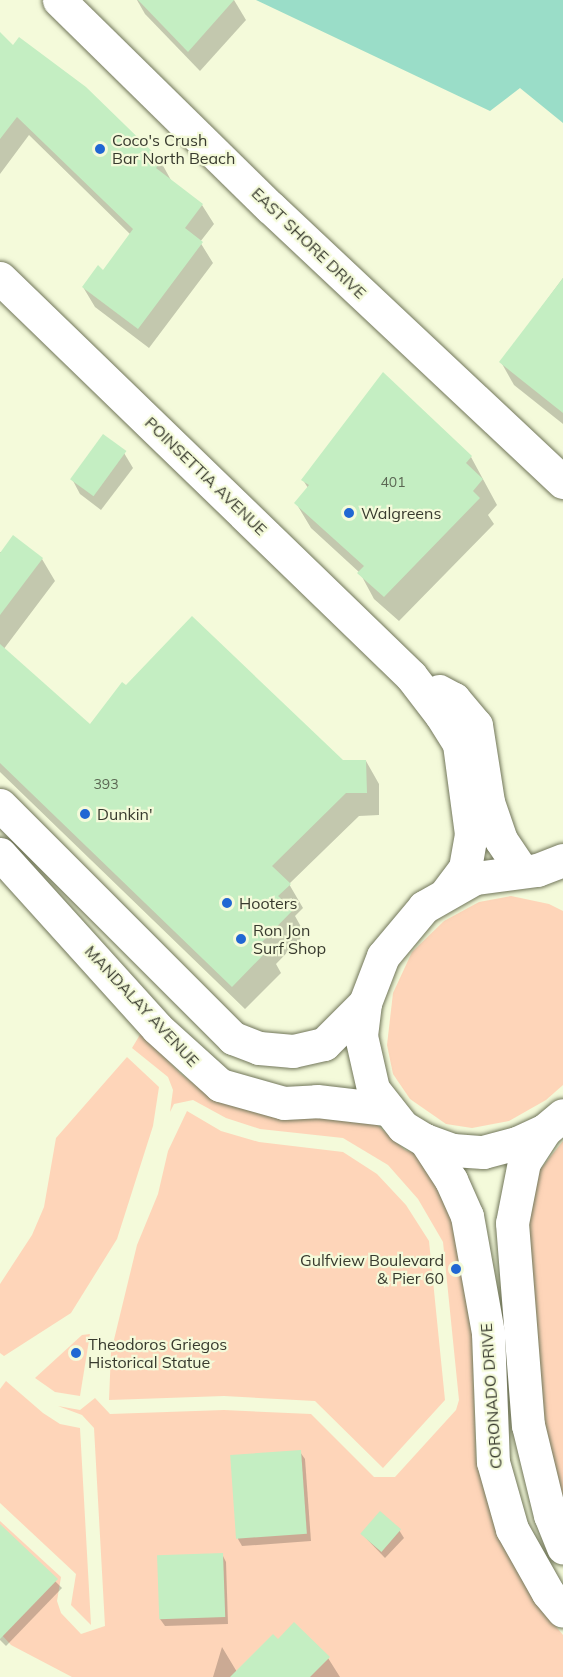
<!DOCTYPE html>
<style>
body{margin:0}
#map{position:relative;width:563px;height:1677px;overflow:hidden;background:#f4fada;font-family:Mulish,sans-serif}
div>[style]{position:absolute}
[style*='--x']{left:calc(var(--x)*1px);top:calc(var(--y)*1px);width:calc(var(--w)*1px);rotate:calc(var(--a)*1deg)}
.green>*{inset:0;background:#fed5b9}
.water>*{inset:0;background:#9addc8}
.shadow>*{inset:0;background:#0003}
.building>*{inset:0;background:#c4eec2;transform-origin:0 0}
.roads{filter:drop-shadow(0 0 2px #71765a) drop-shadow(0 0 2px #71765a)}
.street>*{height:33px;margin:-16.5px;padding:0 16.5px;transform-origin:16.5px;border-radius:16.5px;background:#fff}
.secondary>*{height:33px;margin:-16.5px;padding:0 16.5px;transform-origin:16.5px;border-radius:16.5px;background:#fff}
.primary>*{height:33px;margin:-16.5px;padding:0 16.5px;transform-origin:16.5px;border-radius:16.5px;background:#fff}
.dots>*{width:16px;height:16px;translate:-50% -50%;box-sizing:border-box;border:3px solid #f4fada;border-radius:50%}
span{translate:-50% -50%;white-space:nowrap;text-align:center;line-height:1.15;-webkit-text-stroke:4.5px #f4fada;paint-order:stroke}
.number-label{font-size:14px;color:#5b6753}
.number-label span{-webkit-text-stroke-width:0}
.poi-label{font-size:16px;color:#383a2e}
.left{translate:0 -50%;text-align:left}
.right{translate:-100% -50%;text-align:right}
.street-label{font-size:16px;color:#383a2e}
</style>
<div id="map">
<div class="green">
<div style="clip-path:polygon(511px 896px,549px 904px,563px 911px,563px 1085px,546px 1100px,509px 1121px,472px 1128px,446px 1124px,410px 1099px,393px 1074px,387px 1045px,393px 993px,412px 952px,444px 921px,479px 902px)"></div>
<div style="clip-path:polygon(141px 1033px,181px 1074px,215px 1100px,282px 1119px,318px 1117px,376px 1124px,405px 1150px,414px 1153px,436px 1186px,451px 1219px,472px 1333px,476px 1460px,497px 1535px,544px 1612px,563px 1635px,563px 1677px,72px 1677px,11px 1645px,0 1633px,0 1521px,61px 1577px,57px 1601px,61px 1613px,81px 1634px,105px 1626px,94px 1428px,82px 1415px,58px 1406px,80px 1410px,95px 1398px,110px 1414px,224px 1410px,311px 1414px,374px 1477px,395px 1477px,456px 1410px,459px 1400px,443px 1242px,418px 1199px,388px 1165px,343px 1138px,260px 1129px,226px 1118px,193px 1100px,174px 1104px,170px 1112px,173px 1090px,168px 1077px,132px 1048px)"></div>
<div style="clip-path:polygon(127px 1057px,159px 1087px,153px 1126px,117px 1239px,71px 1313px,4px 1356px,0 1353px,0 1284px,32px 1235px,44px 1207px,56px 1138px)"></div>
<div style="clip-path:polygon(187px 1111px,221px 1131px,259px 1142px,343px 1152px,377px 1174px,406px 1205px,429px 1241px,445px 1400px,383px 1468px,315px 1401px,224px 1396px,109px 1400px,111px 1352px,137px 1245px,158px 1194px,168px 1151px)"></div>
<div style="clip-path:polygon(563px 1141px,563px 1499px,545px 1425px,529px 1224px,539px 1171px)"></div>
<div style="clip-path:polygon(90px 1334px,80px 1396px,55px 1392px,35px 1378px,82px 1335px)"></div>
<div style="clip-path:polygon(6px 1381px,43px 1413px,60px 1424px,80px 1428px,91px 1625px,71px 1605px,76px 1574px,0 1503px,0 1389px)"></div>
</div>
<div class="water">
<div style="clip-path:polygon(256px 0,563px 0,563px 123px,520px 88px,490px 111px)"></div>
</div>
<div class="shadow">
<div style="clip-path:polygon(137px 0,234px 0,246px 20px,200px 71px,145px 14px)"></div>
<div style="clip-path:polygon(0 34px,14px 47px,85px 88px,161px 162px,172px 182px,202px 205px,214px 224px,200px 242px,213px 263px,149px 348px,95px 307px,83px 287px,103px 272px,131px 235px,29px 135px,0 174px)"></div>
<div style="clip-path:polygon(563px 278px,563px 424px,514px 385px,501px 362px)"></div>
<div style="clip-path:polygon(124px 453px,133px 468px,101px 510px,80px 494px,72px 479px)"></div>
<div style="clip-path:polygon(471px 457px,497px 505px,488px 515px,494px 524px,399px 621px,374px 599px,360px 573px,311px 528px,296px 503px,308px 488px,303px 480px)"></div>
<div style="clip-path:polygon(0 552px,42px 559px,55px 581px,3px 650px,91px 726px,126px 687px,342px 761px,366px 761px,379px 784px,379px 815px,359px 816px,289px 884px,303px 908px,295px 916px,305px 934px,276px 964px,281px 973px,245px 1009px,0 772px)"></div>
<div style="clip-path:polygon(300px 1452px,305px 1459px,311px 1541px,242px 1546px,238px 1539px,231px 1458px)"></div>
<div style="clip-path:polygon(0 1527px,62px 1588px,6px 1646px,0 1640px)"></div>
<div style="clip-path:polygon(399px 1530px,404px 1538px,385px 1558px,362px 1534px)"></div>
<div style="clip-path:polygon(222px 1554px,226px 1562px,228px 1624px,165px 1626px,160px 1619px)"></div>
<div style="clip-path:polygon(222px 1647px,237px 1672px,328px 1658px,340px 1677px,213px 1677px)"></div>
</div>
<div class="building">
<div style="clip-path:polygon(138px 0,234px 0,188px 52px)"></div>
<div style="clip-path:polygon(0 32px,13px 45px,19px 37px,86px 87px,162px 161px,156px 168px,203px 204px,185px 228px,203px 242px,138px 329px,82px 287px,98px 265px,103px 270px,133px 229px,17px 117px,0 139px)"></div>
<div style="clip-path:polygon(563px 278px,563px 413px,499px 362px)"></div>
<div style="clip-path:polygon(383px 372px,472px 456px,466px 463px,483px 479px,473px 491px,480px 498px,384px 597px,357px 573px,364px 566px,294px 503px,309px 485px,301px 480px)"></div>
<div style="left:103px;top:434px;width:29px;height:56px;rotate:36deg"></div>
<div style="clip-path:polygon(13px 535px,43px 558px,0 615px,0 553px)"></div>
<div style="clip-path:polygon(192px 616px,343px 760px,366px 760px,367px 793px,346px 793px,272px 866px,291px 884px,278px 896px,293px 910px,262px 942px,269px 949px,232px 987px,0 763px,0 644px,90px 724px,122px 682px,126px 685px)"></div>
<div style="left:301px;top:1450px;width:84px;height:71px;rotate:86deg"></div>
<div style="left:380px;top:1511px;width:28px;height:30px;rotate:41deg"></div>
<div style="clip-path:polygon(0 1524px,58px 1579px,0 1639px)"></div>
<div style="left:223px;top:1553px;width:64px;height:66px;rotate:88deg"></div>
<div style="clip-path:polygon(294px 1622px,330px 1657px,310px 1677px,230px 1677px,273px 1634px,278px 1639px)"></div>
</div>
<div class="roads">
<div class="street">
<div style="--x:59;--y:0;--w:296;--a:44.5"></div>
<div style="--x:270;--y:207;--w:402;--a:43.2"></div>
<div style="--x:0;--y:278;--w:572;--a:44.08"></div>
<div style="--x:411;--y:676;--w:49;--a:52.4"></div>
<div style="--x:441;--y:715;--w:34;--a:58"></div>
<div style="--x:459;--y:744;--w:91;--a:82.4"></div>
<div style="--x:471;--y:834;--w:35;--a:100"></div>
<div style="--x:465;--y:868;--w:30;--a:127"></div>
<div style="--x:439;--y:691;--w:17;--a:28"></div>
<div style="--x:454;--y:699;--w:34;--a:50"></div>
<div style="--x:476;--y:725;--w:78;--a:81.1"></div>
<div style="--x:488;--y:802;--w:40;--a:71.1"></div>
<div style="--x:501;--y:840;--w:37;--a:56"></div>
</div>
<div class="secondary">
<div style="--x:0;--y:805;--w:330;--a:45"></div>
<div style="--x:233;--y:1038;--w:28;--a:21"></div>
<div style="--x:259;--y:1048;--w:34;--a:5"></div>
<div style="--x:293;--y:1051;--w:32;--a:-13"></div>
<div style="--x:324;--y:1044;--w:58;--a:-45"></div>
<div style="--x:0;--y:854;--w:234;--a:47.9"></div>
<div style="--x:157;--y:1028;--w:85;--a:42.1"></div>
<div style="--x:220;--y:1085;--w:66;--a:15.7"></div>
<div style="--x:284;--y:1103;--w:33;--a:-3"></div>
<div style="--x:317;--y:1101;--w:68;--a:6.7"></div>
</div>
<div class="primary">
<div style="--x:563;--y:860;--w:28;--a:159"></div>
<div style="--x:537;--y:870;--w:63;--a:172.6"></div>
<div style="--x:475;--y:878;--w:59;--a:150.4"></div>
<div style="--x:424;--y:907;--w:64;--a:129.9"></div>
<div style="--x:383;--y:956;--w:50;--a:111"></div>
<div style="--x:365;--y:1003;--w:33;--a:97"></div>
<div style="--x:361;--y:1036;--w:54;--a:77.2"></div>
<div style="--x:373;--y:1089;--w:48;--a:51.7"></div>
<div style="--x:403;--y:1127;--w:26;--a:31"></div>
<div style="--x:425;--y:1140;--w:30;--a:20"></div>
<div style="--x:453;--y:1150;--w:30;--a:4"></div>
<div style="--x:483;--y:1152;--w:35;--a:-15"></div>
<div style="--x:517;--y:1143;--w:31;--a:-25"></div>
<div style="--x:545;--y:1130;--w:23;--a:-40"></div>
<div style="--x:545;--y:1130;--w:38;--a:123"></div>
<div style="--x:524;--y:1162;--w:62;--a:101.1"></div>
<div style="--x:512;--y:1223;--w:203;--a:85.5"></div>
<div style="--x:528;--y:1425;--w:93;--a:76.3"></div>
<div style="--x:550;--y:1515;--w:35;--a:68"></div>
<div style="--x:425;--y:1140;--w:48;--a:57"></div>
<div style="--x:451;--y:1180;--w:39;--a:66"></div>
<div style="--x:467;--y:1216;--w:119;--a:79.8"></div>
<div style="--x:488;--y:1333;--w:129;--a:87.8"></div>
<div style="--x:493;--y:1462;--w:70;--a:74.2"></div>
<div style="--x:512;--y:1529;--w:73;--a:60.6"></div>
<div style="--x:548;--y:1593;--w:23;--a:50"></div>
</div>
</div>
<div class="dots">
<div style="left:100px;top:149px;background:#2167d3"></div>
<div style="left:349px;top:513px;background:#2167d3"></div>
<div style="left:85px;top:814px;background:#2167d3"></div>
<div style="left:227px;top:903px;background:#2167d3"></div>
<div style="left:241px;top:939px;background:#2167d3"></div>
<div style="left:456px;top:1269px;background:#2167d3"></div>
<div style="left:76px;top:1353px;background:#2167d3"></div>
</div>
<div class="number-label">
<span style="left:393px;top:482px">401</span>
<span style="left:106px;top:784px">393</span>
</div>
<div class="poi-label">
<span class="left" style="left:112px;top:149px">Coco's Crush<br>Bar North Beach</span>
<span class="left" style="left:361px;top:513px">Walgreens</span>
<span class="left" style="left:97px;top:814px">Dunkin'</span>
<span class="left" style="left:239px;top:903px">Hooters</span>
<span class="left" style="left:253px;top:939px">Ron Jon<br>Surf Shop</span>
<span class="right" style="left:444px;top:1269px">Gulfview Boulevard<br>&amp; Pier 60</span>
<span class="left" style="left:88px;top:1353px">Theodoros Griegos<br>Historical Statue</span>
</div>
<div class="street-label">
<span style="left:309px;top:243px;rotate:44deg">EAST SHORE DRIVE</span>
<span style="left:206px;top:476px;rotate:44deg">POINSETTIA AVENUE</span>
<span style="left:142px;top:1006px;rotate:47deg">MANDALAY AVENUE</span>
<span style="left:491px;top:1396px;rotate:-94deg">CORONADO DRIVE</span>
</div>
</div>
